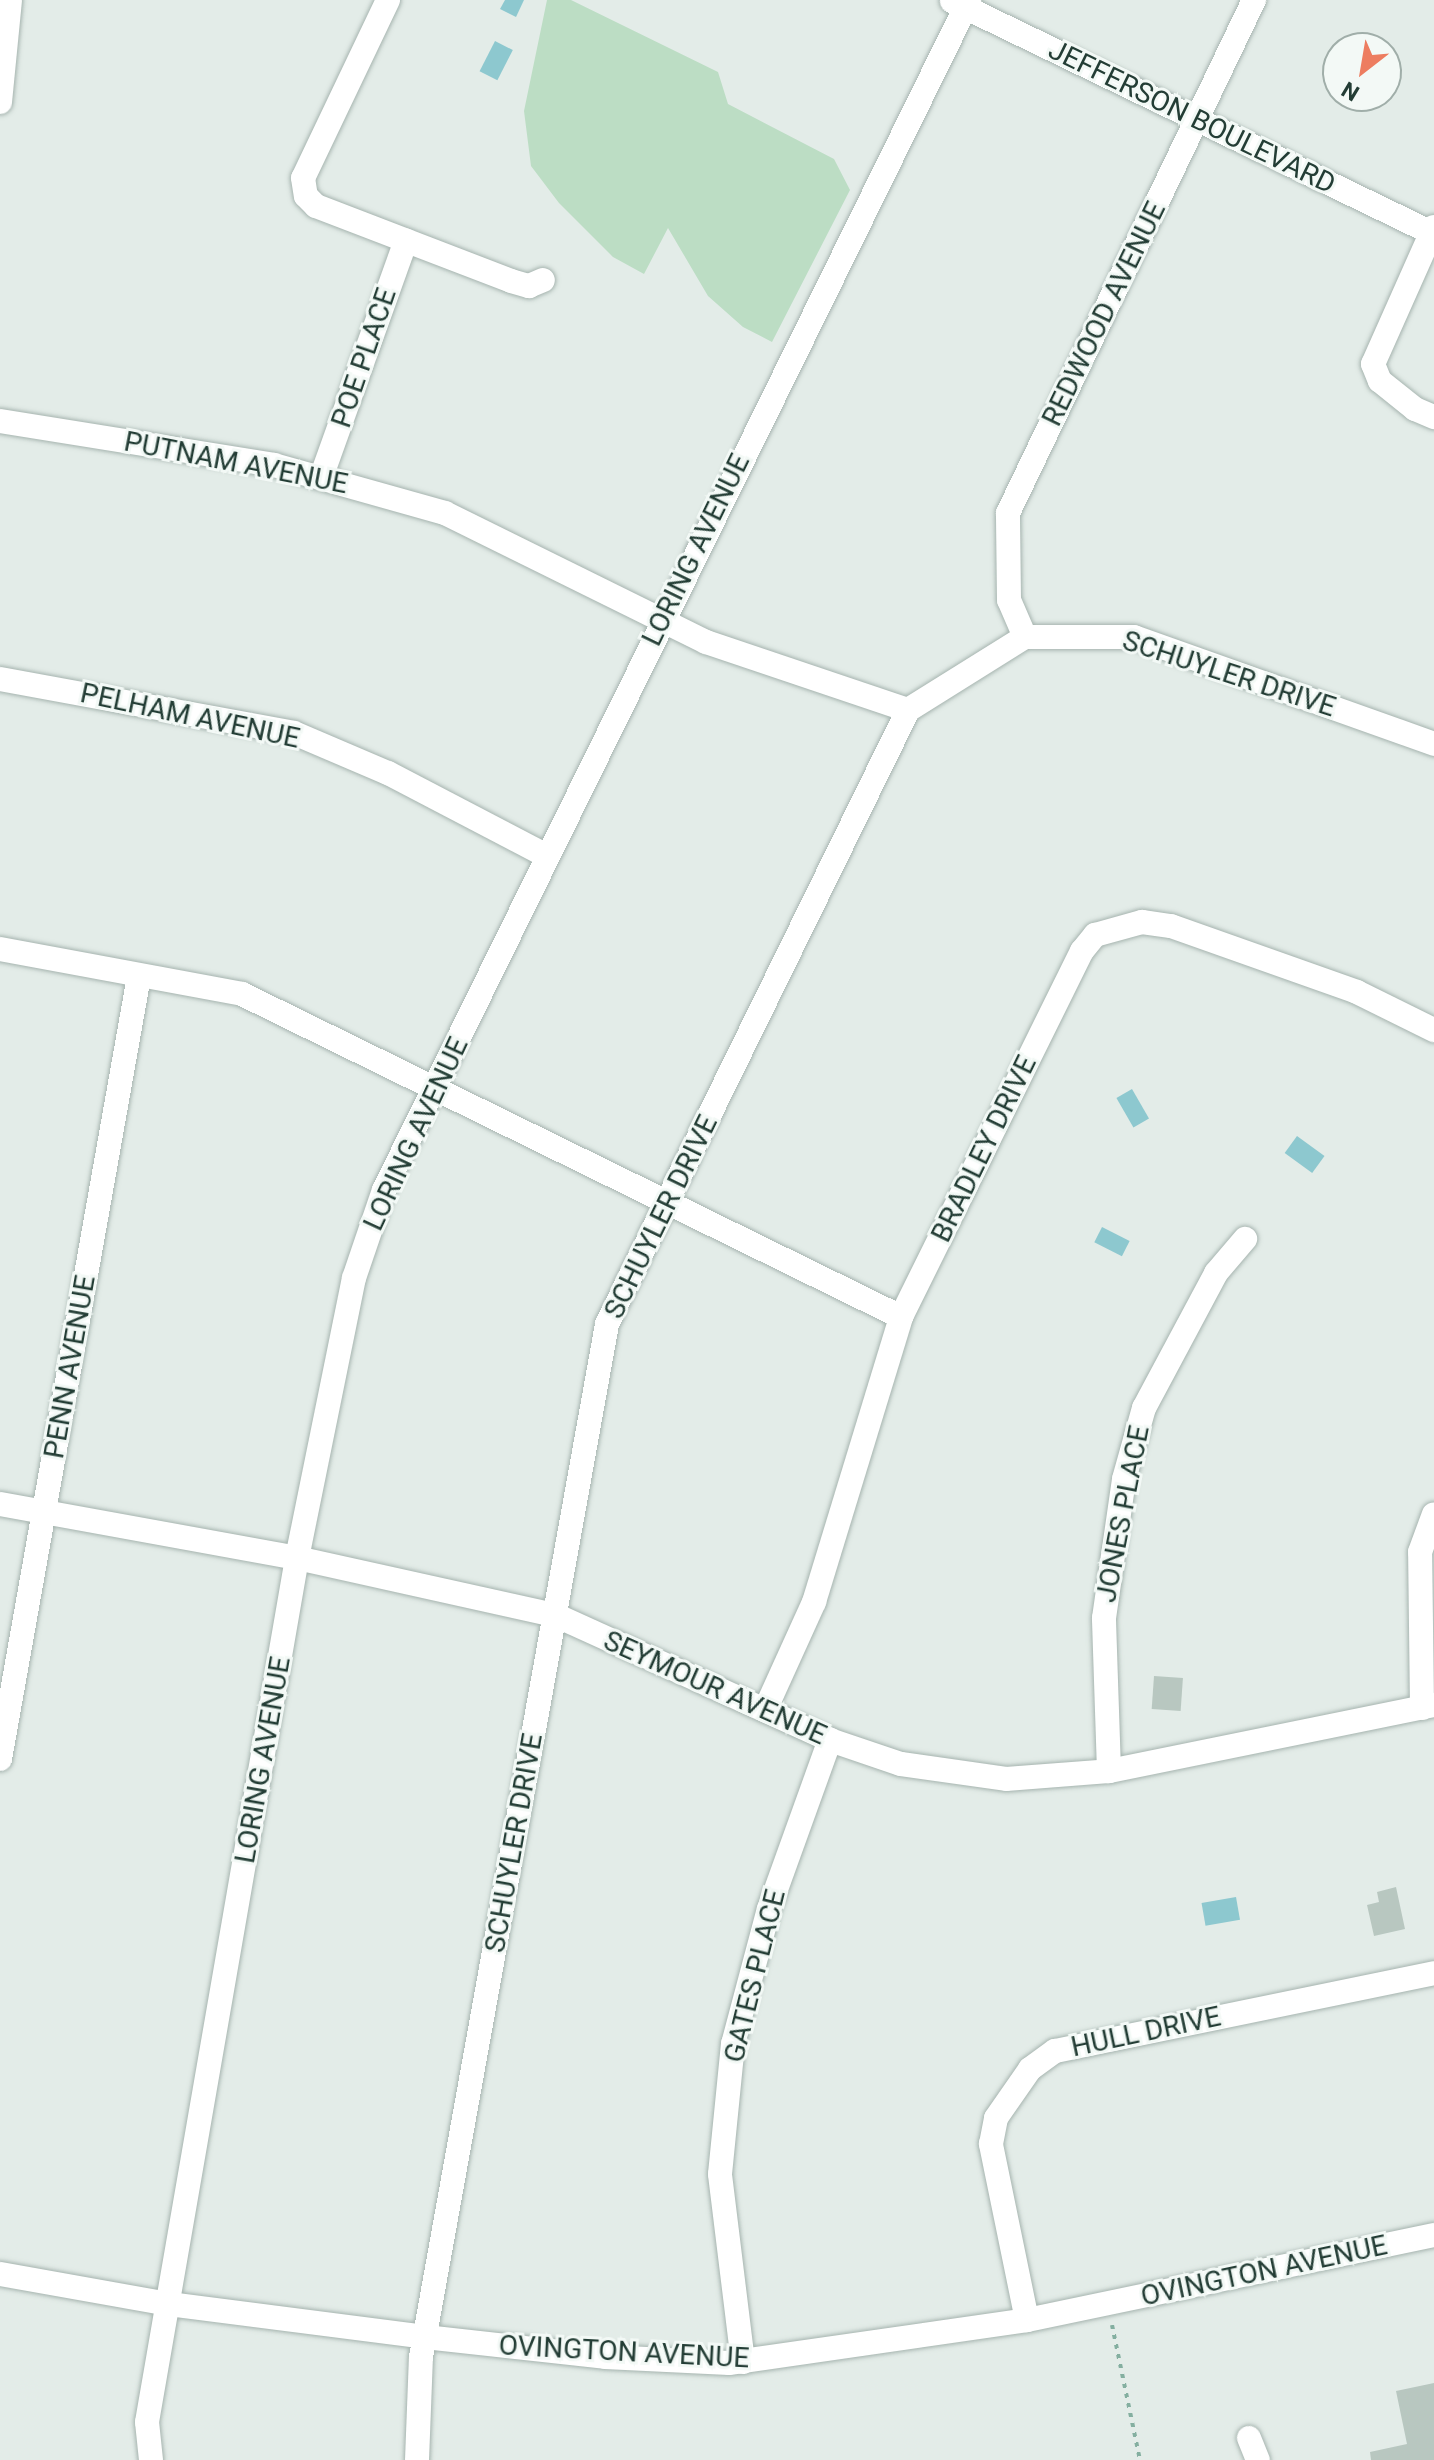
<!DOCTYPE html>
<style>
body{margin:0}
#map{position:relative;width:1434px;height:2460px;overflow:hidden;background:#e3ece8;font-family:Roboto,sans-serif}
div>[style]{position:absolute}
[style*='--x']{left:calc(var(--x)*1px);top:calc(var(--y)*1px);width:calc(var(--w)*1px);rotate:calc(var(--a)*1deg)}
.green>*{inset:0;background:#bcddc4}
.water>*{inset:0;background:#8dc8cf;transform-origin:0 0}
.building>*{inset:0;background:#b8c7c0;transform-origin:0 0}
.path>*{height:4px;margin-top:-2px;transform-origin:0;background:repeating-linear-gradient(90deg,#84afa0 0 4px,transparent 0 10px)}
.roads{filter:drop-shadow(0 0 2px #a6b4af) drop-shadow(0 0 2px #a6b4af)}
.minor>*{height:24px;margin:-12px;padding:0 12px;transform-origin:12px;border-radius:12px;background:#fff}
span{translate:-50% -50%;white-space:nowrap;text-align:center;line-height:1.15;-webkit-text-stroke:6px #f3f9f6;paint-order:stroke}
.street-label{font-size:28px;color:#233d35}
.north{position:absolute;left:1322px;top:32px;width:80px;height:80px;box-sizing:border-box;background:#f3f9f6;border:2px solid #a0aea9;border-radius:50%;rotate:211deg;font-size:22px;font-weight:700;line-height:32px;text-align:center;color:#233d35}
.north::after{content:'';display:block;margin:auto;width:28px;height:36px;background:#ed7d60;clip-path:polygon(50% 0,100% 100%,50% 72%,0 100%)}
</style>
<div id="map">
<div class="green">
<div style="clip-path:polygon(547px 0,571px 0,718px 72px,728px 104px,834px 159px,850px 190px,772px 342px,743px 327px,708px 296px,668px 228px,644px 274px,613px 257px,559px 203px,531px 166px,524px 111px)"></div>
</div>
<div class="water">
<div style="clip-path:polygon(505px 0,524px 0,516px 17px,500px 9px)"></div>
<div style="left:495px;top:41px;width:20px;height:34px;rotate:27deg"></div>
<div style="left:1132px;top:1089px;width:34px;height:18px;rotate:60deg"></div>
<div style="left:1297px;top:1136px;width:34px;height:21px;rotate:36deg"></div>
<div style="left:1102px;top:1227px;width:31px;height:17px;rotate:27deg"></div>
<div style="left:1236px;top:1897px;width:23px;height:35px;rotate:80deg"></div>
</div>
<div class="building">
<div style="left:1154px;top:1676px;width:29px;height:33px;rotate:4deg"></div>
<div style="clip-path:polygon(1396px 1887px,1405px 1929px,1374px 1936px,1367px 1905px,1379px 1902px,1377px 1892px)"></div>
<div style="clip-path:polygon(1434px 2383px,1434px 2460px,1371px 2460px,1370px 2452px,1407px 2444px,1396px 2391px)"></div>
</div>
<div class="path">
<div style="--x:1112;--y:2325;--w:138;--a:78.3"></div>
</div>
<div class="roads">
<div class="minor">
<div style="--x:388;--y:0;--w:197;--a:115.5"></div>
<div style="--x:303;--y:178;--w:18;--a:81"></div>
<div style="--x:306;--y:196;--w:14;--a:45"></div>
<div style="--x:316;--y:206;--w:209;--a:21"></div>
<div style="--x:511;--y:281;--w:19;--a:16"></div>
<div style="--x:529;--y:286;--w:15;--a:-23"></div>
<div style="--x:952;--y:1;--w:535;--a:25.8"></div>
<div style="--x:0;--y:102;--w:102;--a:-84.4"></div>
<div style="--x:1434;--y:227;--w:150;--a:114"></div>
<div style="--x:1373;--y:364;--w:18;--a:68"></div>
<div style="--x:1380;--y:381;--w:45;--a:38.7"></div>
<div style="--x:1415;--y:409;--w:21;--a:23"></div>
<div style="--x:0;--y:421;--w:278;--a:9.1"></div>
<div style="--x:274;--y:465;--w:178;--a:15.7"></div>
<div style="--x:445;--y:513;--w:291;--a:26.3"></div>
<div style="--x:706;--y:642;--w:213;--a:18.6"></div>
<div style="--x:322;--y:475;--w:249;--a:-70.3"></div>
<div style="--x:1025;--y:637;--w:40;--a:-113.4"></div>
<div style="--x:1009;--y:600;--w:87;--a:-90.7"></div>
<div style="--x:1008;--y:513;--w:569;--a:-64.38"></div>
<div style="--x:0;--y:679;--w:299;--a:10.4"></div>
<div style="--x:294;--y:733;--w:102;--a:23.1"></div>
<div style="--x:388;--y:773;--w:179;--a:27.6"></div>
<div style="--x:0;--y:949;--w:246;--a:10.5"></div>
<div style="--x:242;--y:994;--w:734;--a:26.11"></div>
<div style="--x:0;--y:1504;--w:302;--a:10.3"></div>
<div style="--x:297;--y:1558;--w:264;--a:12.5"></div>
<div style="--x:555;--y:1615;--w:302;--a:24.4"></div>
<div style="--x:830;--y:1740;--w:75;--a:18.7"></div>
<div style="--x:901;--y:1764;--w:106;--a:8.1"></div>
<div style="--x:1006;--y:1779;--w:103;--a:-4.4"></div>
<div style="--x:1109;--y:1771;--w:332;--a:-11.5"></div>
<div style="--x:1422;--y:1708;--w:156;--a:-90.7"></div>
<div style="--x:1420;--y:1552;--w:40;--a:-69.8"></div>
<div style="--x:765;--y:1710;--w:119;--a:-65.6"></div>
<div style="--x:814;--y:1602;--w:298;--a:-73"></div>
<div style="--x:901;--y:1317;--w:408;--a:-63.7"></div>
<div style="--x:1082;--y:951;--w:21;--a:-51"></div>
<div style="--x:1095;--y:935;--w:49;--a:-15.5"></div>
<div style="--x:1142;--y:922;--w:29;--a:8"></div>
<div style="--x:1171;--y:926;--w:197;--a:19.5"></div>
<div style="--x:1357;--y:992;--w:86;--a:26.3"></div>
<div style="--x:0;--y:1759;--w:795;--a:-79.93"></div>
<div style="--x:1109;--y:1771;--w:153;--a:-91.9"></div>
<div style="--x:1104;--y:1618;--w:140;--a:-81.8"></div>
<div style="--x:1124;--y:1479;--w:74;--a:-74.3"></div>
<div style="--x:1144;--y:1408;--w:153;--a:-61.9"></div>
<div style="--x:1216;--y:1273;--w:45;--a:-49.5"></div>
<div style="--x:0;--y:2274;--w:172;--a:10.1"></div>
<div style="--x:169;--y:2304;--w:258;--a:7.3"></div>
<div style="--x:425;--y:2337;--w:181;--a:6.3"></div>
<div style="--x:605;--y:2357;--w:124;--a:2.8"></div>
<div style="--x:729;--y:2363;--w:301;--a:-8.2"></div>
<div style="--x:1027;--y:2320;--w:416;--a:-11.8"></div>
<div style="--x:1027;--y:2320;--w:180;--a:-101.6"></div>
<div style="--x:991;--y:2144;--w:26;--a:-79"></div>
<div style="--x:996;--y:2118;--w:60;--a:-55.2"></div>
<div style="--x:1030;--y:2069;--w:31;--a:-36"></div>
<div style="--x:1055;--y:2051;--w:387;--a:-11.6"></div>
<div style="--x:743;--y:2362;--w:189;--a:-97"></div>
<div style="--x:720;--y:2174;--w:131;--a:-84.3"></div>
<div style="--x:733;--y:2044;--w:140;--a:-75.1"></div>
<div style="--x:769;--y:1909;--w:180;--a:-70.2"></div>
<div style="--x:1249;--y:2438;--w:24;--a:68"></div>
<div style="--x:151;--y:2460;--w:38;--a:-96"></div>
<div style="--x:147;--y:2422;--w:877;--a:-80.15"></div>
<div style="--x:297;--y:1558;--w:286;--a:-78.5"></div>
<div style="--x:354;--y:1278;--w:93;--a:-71.2"></div>
<div style="--x:384;--y:1190;--w:1326;--a:-63.82"></div>
<div style="--x:417;--y:2460;--w:103;--a:-87.8"></div>
<div style="--x:421;--y:2357;--w:1050;--a:-79.79"></div>
<div style="--x:607;--y:1324;--w:684;--a:-63.88"></div>
<div style="--x:908;--y:710;--w:138;--a:-32"></div>
<div style="--x:1025;--y:637;--w:109;--a:0"></div>
<div style="--x:1134;--y:637;--w:319;--a:19.6"></div>
</div>
</div>
<div class="street-label">
<span style="left:1192px;top:117px;rotate:26deg">JEFFERSON BOULEVARD</span>
<span style="left:1104px;top:314px;rotate:-64deg">REDWOOD AVENUE</span>
<span style="left:364px;top:358px;rotate:-71deg">POE PLACE</span>
<span style="left:236px;top:463px;rotate:11deg">PUTNAM AVENUE</span>
<span style="left:696px;top:550px;rotate:-64deg">LORING AVENUE</span>
<span style="left:1229px;top:674px;rotate:18deg">SCHUYLER DRIVE</span>
<span style="left:190px;top:716px;rotate:12deg">PELHAM AVENUE</span>
<span style="left:416px;top:1134px;rotate:-65deg">LORING AVENUE</span>
<span style="left:984px;top:1149px;rotate:-64deg">BRADLEY DRIVE</span>
<span style="left:661px;top:1217px;rotate:-64deg">SCHUYLER DRIVE</span>
<span style="left:70px;top:1367px;rotate:-80deg">PENN AVENUE</span>
<span style="left:1123px;top:1514px;rotate:-79deg">JONES PLACE</span>
<span style="left:715px;top:1688px;rotate:24deg">SEYMOUR AVENUE</span>
<span style="left:263px;top:1760px;rotate:-80deg">LORING AVENUE</span>
<span style="left:514px;top:1843px;rotate:-80deg">SCHUYLER DRIVE</span>
<span style="left:755px;top:1976px;rotate:-76deg">GATES PLACE</span>
<span style="left:1146px;top:2032px;rotate:-12deg">HULL DRIVE</span>
<span style="left:1264px;top:2271px;rotate:-12deg">OVINGTON AVENUE</span>
<span style="left:624px;top:2352px;rotate:3deg">OVINGTON AVENUE</span>
</div>
<div class="north">N</div>
</div>
